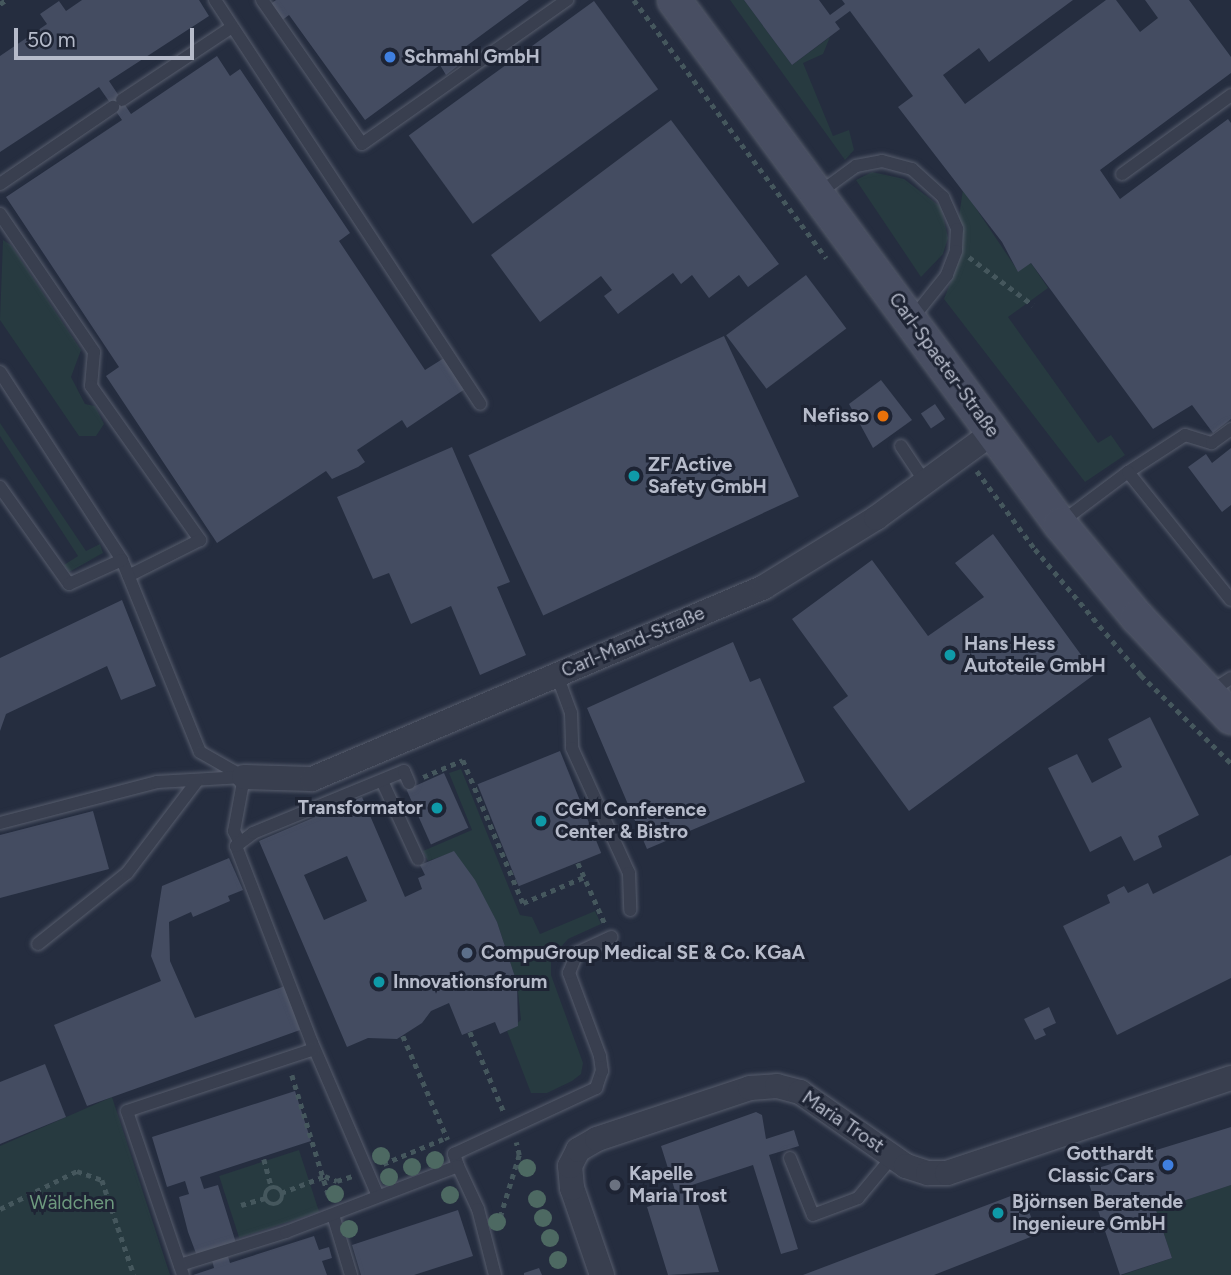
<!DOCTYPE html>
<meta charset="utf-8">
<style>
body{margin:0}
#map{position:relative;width:1231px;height:1275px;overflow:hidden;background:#252d3f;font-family:Figtree,sans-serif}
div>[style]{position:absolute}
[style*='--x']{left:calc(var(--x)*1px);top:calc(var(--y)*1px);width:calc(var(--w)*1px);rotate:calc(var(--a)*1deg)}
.green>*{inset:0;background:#273a40;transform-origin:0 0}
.building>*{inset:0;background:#444c61;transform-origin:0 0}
.path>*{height:4.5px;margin-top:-2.25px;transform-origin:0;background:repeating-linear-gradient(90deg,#45575d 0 5px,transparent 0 10px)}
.path>.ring{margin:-2.25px;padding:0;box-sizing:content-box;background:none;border:4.5px solid #45575d;border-radius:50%}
.roads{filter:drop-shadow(0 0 2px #575d6d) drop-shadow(0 0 2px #575d6d)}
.lane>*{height:12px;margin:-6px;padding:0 6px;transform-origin:6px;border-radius:6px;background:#393f4f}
.street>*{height:24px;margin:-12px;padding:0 12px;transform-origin:12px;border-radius:12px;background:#393f4f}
.secondary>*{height:33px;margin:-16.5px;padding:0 16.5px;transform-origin:16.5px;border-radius:16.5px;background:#484e62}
.trees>*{width:18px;height:18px;margin:-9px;border-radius:50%;background:#4d6962}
.dots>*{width:19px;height:19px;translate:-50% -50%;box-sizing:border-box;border:4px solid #1e2434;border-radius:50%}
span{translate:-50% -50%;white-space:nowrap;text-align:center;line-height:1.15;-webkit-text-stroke:6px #1e2434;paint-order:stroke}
.poi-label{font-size:19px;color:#b6bbca;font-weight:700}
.left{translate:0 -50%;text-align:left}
.right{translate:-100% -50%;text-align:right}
.street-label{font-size:19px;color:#b6bbca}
.park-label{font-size:19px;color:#6d9a7e}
.scale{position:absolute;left:14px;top:28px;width:180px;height:32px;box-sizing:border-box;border:4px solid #b6bbca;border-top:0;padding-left:9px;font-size:21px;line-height:24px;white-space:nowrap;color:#b6bbca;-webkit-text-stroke:5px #1e2434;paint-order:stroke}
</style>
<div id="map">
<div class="green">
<div style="clip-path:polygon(730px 0,744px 0,792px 65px,830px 37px,823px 54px,803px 63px,833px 136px,849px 130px,854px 150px,845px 160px)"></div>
<div style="clip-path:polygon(872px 172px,904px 179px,941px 207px,948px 238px,943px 254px,921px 277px,856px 180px)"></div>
<div style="clip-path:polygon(963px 189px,1018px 271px,1031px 263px,1048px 288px,1008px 317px,1098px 443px,1111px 435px,1125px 455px,1085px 482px,944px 299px,962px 253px,959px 217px)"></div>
<div style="clip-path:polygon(3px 240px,11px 245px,81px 350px,71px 377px,85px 404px,95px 406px,104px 424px,96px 436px,79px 436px,0 320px)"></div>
<div style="clip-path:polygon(0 423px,86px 551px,100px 544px,103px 553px,69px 572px,64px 565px,78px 556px,0 436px)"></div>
<div style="clip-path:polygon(461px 769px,520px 915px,532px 917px,540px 934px,595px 911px,601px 924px,568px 939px,551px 958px,551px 975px,583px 1063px,581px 1074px,572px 1081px,547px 1093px,531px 1093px,507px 1031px,521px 1020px,517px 983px,497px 922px,454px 852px,428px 861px,423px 851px,472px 830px,449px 773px)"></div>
<div style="clip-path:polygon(112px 1097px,170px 1275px,0 1275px,0 1146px)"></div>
<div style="left:299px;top:1150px;width:65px;height:84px;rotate:72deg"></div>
<div style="clip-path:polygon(1231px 1185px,1231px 1275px,1122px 1275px,1172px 1258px,1156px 1210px)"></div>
</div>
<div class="building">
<div style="clip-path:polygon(82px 0,199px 0,209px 16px,109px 81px,131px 114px,217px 56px,230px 76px,240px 69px,350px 233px,339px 241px,425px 370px,444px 358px,465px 389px,407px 428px,402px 420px,357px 450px,365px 462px,358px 467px,332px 479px,326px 471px,217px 543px,106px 376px,119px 367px,6px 197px,122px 120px,99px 87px,0 152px,0 56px,47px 24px,40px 14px,59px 1px,66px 11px)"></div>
<div style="clip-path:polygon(276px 0,529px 0,457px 53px,463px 62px,446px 75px,440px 65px,365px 120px,289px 15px,281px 21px,269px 5px)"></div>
<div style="clip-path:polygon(744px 0,819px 0,830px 15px,845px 4px,842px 0,1073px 0,989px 62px,979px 48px,943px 75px,965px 104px,1106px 0,1116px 0,1140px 32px,1158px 18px,1145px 0,1189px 0,1231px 57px,1231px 73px,1100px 170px,1120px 199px,1228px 119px,1231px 123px,1231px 419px,1213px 433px,1192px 405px,1153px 429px,1031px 263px,1018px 272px,1002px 242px,898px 107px,913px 96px,850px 11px,835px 22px,840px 29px,792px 65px)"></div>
<div style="left:594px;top:1px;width:109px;height:229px;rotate:54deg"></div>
<div style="clip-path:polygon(671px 120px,779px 264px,748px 287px,739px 275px,709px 298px,692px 275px,681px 284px,673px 273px,618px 314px,604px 296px,612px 290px,601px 276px,540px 322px,491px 255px)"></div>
<div style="left:806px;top:275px;width:67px;height:100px;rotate:53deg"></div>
<div style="left:724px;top:336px;width:177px;height:282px;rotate:65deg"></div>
<div style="clip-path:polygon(881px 380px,912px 420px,873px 448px,849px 404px)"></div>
<div style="left:935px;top:404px;width:18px;height:17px;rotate:56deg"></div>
<div style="clip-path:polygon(452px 447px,510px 582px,497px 587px,526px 655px,480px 675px,451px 606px,411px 624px,389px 573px,373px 579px,337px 497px)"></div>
<div style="clip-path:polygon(1231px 448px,1231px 505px,1222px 512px,1188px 467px,1206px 454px,1212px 463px)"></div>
<div style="clip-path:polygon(993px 534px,1095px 674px,909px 811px,833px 707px,848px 696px,792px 619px,872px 560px,928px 636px,984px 597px,955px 563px)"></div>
<div style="clip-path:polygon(122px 600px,156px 686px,121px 700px,107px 666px,6px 714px,0 731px,0 658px)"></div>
<div style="clip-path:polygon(733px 642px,750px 682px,760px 678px,805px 782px,647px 849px,587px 708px)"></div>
<div style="clip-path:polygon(1150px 717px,1199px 815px,1158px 836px,1162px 847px,1134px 861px,1121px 836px,1090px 852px,1048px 768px,1077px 754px,1092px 783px,1122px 767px,1108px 739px)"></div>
<div style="left:560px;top:751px;width:110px;height:89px;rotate:68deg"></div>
<div style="left:444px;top:773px;width:60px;height:41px;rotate:66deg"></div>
<div style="clip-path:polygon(evenodd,362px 797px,405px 897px,422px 889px,418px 878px,425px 875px,420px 865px,454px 851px,475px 880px,497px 922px,517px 983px,518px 1026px,500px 1034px,495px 1022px,462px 1035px,449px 1003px,431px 1011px,422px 1023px,397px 1039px,368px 1038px,347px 1047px,259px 841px,362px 797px,347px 856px,367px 901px,324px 920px,304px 875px,347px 856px)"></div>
<div style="clip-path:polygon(93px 811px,109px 869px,0 898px,0 835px)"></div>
<div style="clip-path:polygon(1231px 855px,1231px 978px,1117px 1035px,1063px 926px,1110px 903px,1107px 895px,1124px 886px,1128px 893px,1148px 883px,1153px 894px)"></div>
<div style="clip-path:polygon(229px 858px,243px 890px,228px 896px,230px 901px,193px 917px,191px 912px,169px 922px,170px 961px,195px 1018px,285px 986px,300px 1030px,87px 1106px,54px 1025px,161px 981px,151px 956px,162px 886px)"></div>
<div style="clip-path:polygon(1049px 1007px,1056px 1023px,1043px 1029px,1046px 1035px,1035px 1040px,1024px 1019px)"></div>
<div style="clip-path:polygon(45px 1064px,66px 1117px,0 1144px,0 1082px)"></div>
<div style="clip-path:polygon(295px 1091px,311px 1141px,200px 1177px,204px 1189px,218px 1185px,236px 1243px,225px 1247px,230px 1263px,314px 1236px,319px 1250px,329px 1247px,332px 1258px,322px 1261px,327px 1275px,193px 1275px,214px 1268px,210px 1252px,197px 1256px,188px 1232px,179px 1197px,189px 1194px,185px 1181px,167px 1187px,152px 1137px)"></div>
<div style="clip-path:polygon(756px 1112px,762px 1115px,766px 1139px,794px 1130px,799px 1146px,769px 1155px,798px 1249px,781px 1254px,753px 1165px,692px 1185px,719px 1272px,668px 1275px,647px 1207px,677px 1197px,661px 1146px)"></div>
<div style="clip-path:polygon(1231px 1127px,1231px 1185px,1156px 1210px,1172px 1258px,1120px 1275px,1085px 1172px)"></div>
<div style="clip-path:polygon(1021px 1192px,1038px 1234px,934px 1275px,803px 1275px)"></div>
<div style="clip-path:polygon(458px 1210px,473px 1256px,414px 1275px,361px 1275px,352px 1245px)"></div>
<div style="clip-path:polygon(539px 1268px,542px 1275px,524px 1275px,524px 1273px)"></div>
</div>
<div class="path">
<div style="--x:634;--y:0;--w:322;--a:53.3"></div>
<div style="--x:0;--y:4;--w:7;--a:-34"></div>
<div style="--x:969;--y:257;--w:80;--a:36.9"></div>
<div style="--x:977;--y:471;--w:97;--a:53.4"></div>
<div style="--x:1035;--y:549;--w:165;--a:49.9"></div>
<div style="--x:1141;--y:675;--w:126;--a:44.4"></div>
<div style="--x:423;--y:777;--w:43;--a:-23"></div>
<div style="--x:463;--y:760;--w:155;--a:67.2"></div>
<div style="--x:523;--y:903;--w:66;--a:-23.1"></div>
<div style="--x:578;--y:863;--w:67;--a:66.1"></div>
<div style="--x:470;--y:1032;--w:87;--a:67"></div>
<div style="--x:403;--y:1036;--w:113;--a:66.6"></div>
<div style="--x:292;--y:1075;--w:127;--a:73.1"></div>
<div style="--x:264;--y:1159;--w:30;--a:75"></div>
<div style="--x:383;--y:1164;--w:65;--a:-22.6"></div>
<div class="ring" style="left:265px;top:1187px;width:13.5px;height:13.5px"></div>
<div style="--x:281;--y:1193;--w:47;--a:-21.1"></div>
<div style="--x:325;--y:1176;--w:13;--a:23"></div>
<div style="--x:337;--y:1181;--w:16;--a:-18"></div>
<div style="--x:241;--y:1205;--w:26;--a:-16"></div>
<div style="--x:0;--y:1209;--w:86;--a:-26.3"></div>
<div style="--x:77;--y:1171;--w:27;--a:20"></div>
<div style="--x:102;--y:1180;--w:100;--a:71.4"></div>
<div style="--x:500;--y:1217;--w:65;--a:-73"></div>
<div style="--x:519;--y:1155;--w:13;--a:-103"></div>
</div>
<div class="roads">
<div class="lane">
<div style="--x:215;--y:0;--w:483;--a:56.7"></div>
<div style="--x:262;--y:0;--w:175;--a:55.2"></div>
<div style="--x:362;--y:144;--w:251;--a:-35.1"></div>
<div style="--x:122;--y:100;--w:132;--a:-33.6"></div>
<div style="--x:1122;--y:174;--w:135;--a:-35.9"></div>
<div style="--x:0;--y:184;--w:137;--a:-34.3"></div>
<div style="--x:819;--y:193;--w:46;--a:-36.1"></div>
<div style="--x:856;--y:166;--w:26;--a:-11"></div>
<div style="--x:882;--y:161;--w:31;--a:15"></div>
<div style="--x:912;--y:169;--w:42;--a:42.1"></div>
<div style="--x:943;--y:197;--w:35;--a:66"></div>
<div style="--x:957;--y:229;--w:22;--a:93"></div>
<div style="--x:956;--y:251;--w:26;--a:111"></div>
<div style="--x:947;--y:275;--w:58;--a:128.7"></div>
<div style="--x:0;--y:214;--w:167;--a:55.7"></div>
<div style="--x:94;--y:352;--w:34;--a:95"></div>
<div style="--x:91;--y:386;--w:189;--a:54.7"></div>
<div style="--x:200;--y:540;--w:80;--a:153.4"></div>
<div style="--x:0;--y:372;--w:224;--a:57"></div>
<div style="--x:122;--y:560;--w:207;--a:67.9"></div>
<div style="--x:200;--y:752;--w:51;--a:29.6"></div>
<div style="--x:901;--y:446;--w:43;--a:56.3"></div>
<div style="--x:1128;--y:472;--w:68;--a:-33"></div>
<div style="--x:1185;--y:435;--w:28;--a:17"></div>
<div style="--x:1212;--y:443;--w:24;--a:-36"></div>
<div style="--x:0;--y:487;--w:119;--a:54.6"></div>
<div style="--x:69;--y:584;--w:58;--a:-24.4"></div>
<div style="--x:1060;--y:523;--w:85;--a:-36.9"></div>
<div style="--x:1128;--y:472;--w:164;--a:51.2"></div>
<div style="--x:557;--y:675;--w:40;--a:69.8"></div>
<div style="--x:571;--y:713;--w:35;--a:88"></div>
<div style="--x:572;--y:748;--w:137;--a:65.5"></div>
<div style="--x:629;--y:873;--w:37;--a:88"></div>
<div style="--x:1211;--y:691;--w:24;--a:-33"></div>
<div style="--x:382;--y:781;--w:86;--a:65.2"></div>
<div style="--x:0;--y:823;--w:162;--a:-14.6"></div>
<div style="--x:157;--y:782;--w:86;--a:-3.3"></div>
<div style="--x:239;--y:841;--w:11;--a:-117"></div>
<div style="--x:234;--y:831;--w:55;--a:-79.5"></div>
<div style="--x:38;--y:944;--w:114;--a:-38.6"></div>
<div style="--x:127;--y:873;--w:116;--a:-52.7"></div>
<div style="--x:790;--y:1158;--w:61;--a:68"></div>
<div style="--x:813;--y:1215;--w:48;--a:-20.7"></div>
<div style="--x:858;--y:1198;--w:55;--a:-50.2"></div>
<div style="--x:458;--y:1166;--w:13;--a:-108"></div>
<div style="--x:454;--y:1154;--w:157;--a:-24.9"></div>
<div style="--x:596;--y:1088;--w:18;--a:-71"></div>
<div style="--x:602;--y:1071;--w:15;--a:-98"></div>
<div style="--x:600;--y:1056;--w:89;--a:-110.5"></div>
<div style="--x:569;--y:973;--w:22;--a:-68"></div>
<div style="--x:577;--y:953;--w:38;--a:-25"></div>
<div style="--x:378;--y:1196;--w:167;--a:-113.3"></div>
<div style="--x:312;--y:1043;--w:211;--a:-111.1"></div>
<div style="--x:236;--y:846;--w:21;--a:-37"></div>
<div style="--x:253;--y:833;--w:163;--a:-22.3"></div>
<div style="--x:404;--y:771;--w:13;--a:67"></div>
<div style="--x:333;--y:1215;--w:63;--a:73.3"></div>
<div style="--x:180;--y:1265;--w:111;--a:-17.3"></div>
<div style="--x:286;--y:1232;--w:184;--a:-21"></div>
<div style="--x:458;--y:1166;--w:47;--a:65.1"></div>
<div style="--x:478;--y:1209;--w:68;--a:75.6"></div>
<div style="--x:183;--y:1275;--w:173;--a:-108.9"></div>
<div style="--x:127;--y:1111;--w:197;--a:-18.3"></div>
</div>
<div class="street">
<div style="--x:244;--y:777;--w:68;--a:1.7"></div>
<div style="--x:312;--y:779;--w:491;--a:-23"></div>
<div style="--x:764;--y:587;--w:132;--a:-31.6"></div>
<div style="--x:876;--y:518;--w:144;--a:-36.2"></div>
<div style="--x:602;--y:1275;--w:92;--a:-109"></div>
<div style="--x:572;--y:1188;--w:22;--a:-95"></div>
<div style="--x:570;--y:1166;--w:18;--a:-63"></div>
<div style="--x:578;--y:1150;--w:22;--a:-30"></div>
<div style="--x:597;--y:1139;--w:161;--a:-18.4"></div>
<div style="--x:750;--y:1088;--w:27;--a:-4"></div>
<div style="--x:777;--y:1086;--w:24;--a:15"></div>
<div style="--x:800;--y:1092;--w:129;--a:34.9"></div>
<div style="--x:906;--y:1166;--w:23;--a:18"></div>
<div style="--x:928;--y:1173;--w:19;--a:0"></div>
<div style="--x:947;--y:1173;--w:299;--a:-18.5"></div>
</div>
<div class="secondary">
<div style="--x:674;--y:0;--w:651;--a:53.62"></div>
<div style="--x:1060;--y:524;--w:121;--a:50.4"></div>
<div style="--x:1137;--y:617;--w:137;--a:46.8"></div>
</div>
</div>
<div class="trees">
<div style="left:381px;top:1156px"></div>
<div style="left:435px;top:1160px"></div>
<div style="left:412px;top:1167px"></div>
<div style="left:527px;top:1168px"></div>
<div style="left:389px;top:1177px"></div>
<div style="left:335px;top:1194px"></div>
<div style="left:450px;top:1195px"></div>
<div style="left:537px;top:1199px"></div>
<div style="left:543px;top:1218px"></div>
<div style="left:497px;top:1222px"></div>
<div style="left:349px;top:1229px"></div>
<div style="left:550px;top:1238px"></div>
<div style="left:558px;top:1260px"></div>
</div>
<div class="dots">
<div style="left:390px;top:57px;background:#3f7fe0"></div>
<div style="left:883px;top:416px;background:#e8710a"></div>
<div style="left:634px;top:476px;background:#0f9aa8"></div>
<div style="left:950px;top:655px;background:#0f9aa8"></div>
<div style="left:437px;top:808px;background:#0f9aa8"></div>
<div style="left:541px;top:821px;background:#0f9aa8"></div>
<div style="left:467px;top:953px;background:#5c6f8a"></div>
<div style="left:379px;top:982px;background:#0f9aa8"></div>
<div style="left:1168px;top:1165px;background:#3f7fe0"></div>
<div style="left:615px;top:1185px;background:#6b7280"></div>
<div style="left:998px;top:1213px;background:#0f9aa8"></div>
</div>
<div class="poi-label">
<span class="left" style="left:404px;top:57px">Schmahl GmbH</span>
<span class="right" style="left:869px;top:416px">Nefisso</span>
<span class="left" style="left:648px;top:476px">ZF Active<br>Safety GmbH</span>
<span class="left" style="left:964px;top:655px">Hans Hess<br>Autoteile GmbH</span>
<span class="right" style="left:423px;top:808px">Transformator</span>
<span class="left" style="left:555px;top:821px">CGM Conference<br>Center &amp; Bistro</span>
<span class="left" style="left:481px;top:953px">CompuGroup Medical SE &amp; Co. KGaA</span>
<span class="left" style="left:393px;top:982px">Innovationsforum</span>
<span class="right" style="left:1154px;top:1165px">Gotthardt<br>Classic Cars</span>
<span class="left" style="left:629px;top:1185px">Kapelle<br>Maria Trost</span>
<span class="left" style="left:1012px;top:1213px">Björnsen Beratende<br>Ingenieure GmbH</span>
</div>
<div class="street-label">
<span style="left:944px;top:365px;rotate:54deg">Carl-Spaeter-Straße</span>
<span style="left:633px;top:642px;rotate:-23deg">Carl-Mand-Straße</span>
<span style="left:843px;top:1122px;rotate:34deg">Maria Trost</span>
</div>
<div class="park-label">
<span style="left:72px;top:1203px">Wäldchen</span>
</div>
<div class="scale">50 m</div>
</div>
